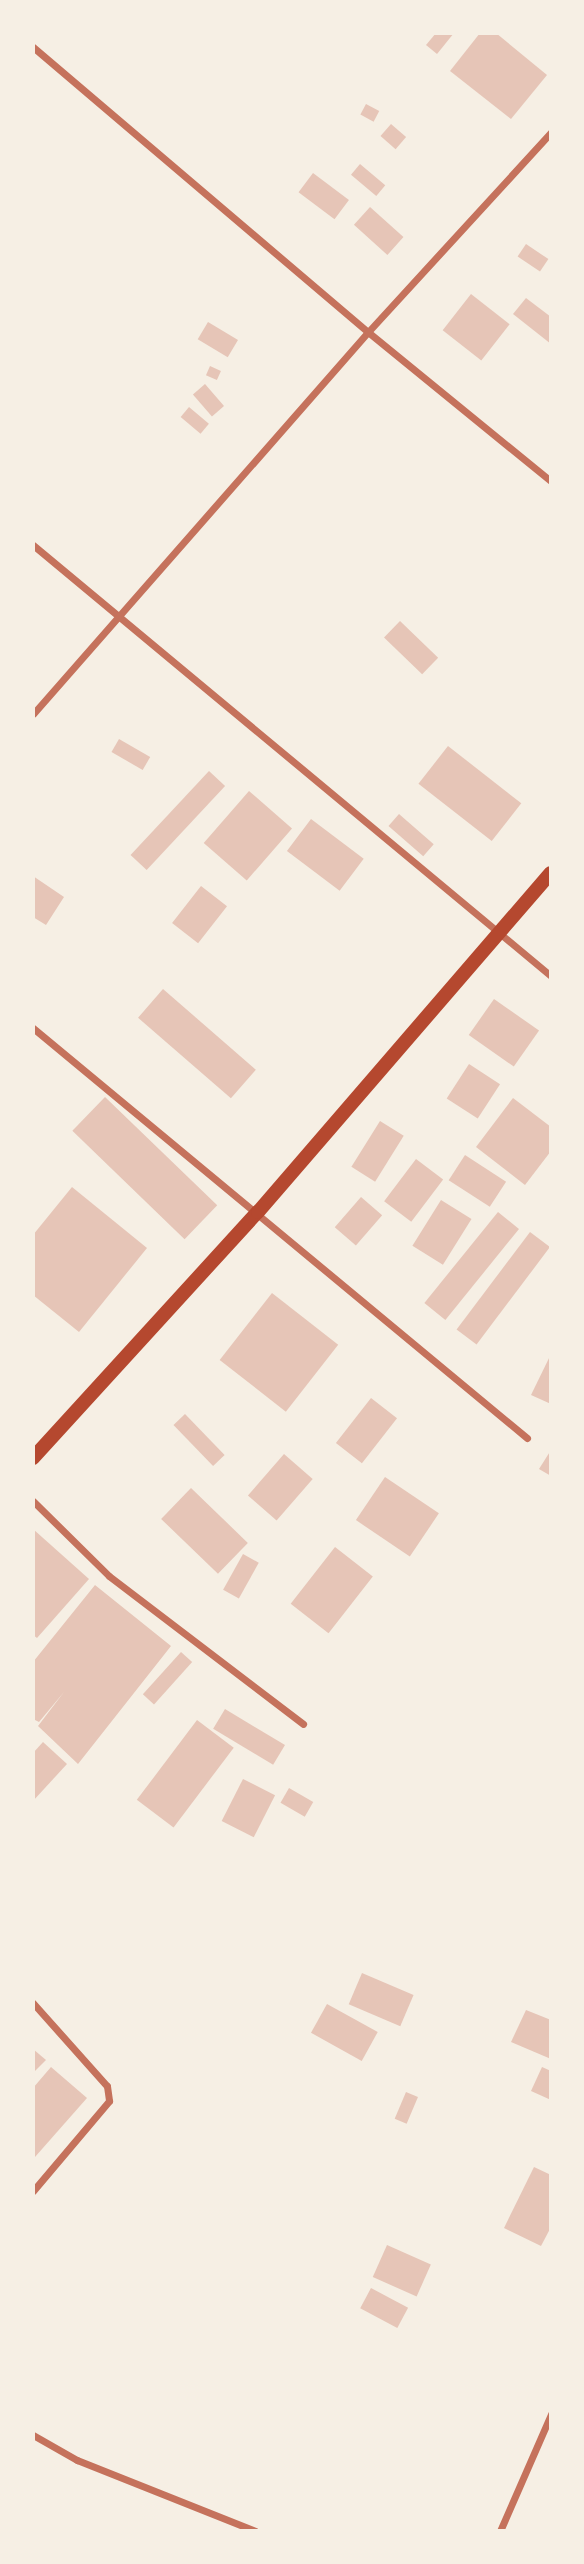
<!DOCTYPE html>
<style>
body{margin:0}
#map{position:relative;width:584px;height:2564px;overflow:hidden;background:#f6efe4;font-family:Ubuntu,sans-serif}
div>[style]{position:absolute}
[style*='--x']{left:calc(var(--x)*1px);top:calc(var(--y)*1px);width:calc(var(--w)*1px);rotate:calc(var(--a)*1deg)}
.building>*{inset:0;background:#e6c5b7;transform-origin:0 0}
.minor>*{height:7px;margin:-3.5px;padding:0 3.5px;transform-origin:3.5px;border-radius:3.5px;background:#c5725c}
.secondary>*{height:14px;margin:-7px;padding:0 7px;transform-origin:7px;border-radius:7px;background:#b5482f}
span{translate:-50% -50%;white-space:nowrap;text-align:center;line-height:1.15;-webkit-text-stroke:5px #f6efe4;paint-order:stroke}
.frame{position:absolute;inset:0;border:35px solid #f6efe4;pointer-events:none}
</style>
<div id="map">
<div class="building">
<div style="clip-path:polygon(436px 33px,454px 33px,437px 54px,426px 45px)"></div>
<div style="clip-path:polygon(480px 33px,496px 33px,547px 75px,511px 119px,450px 71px)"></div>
<div style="left:366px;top:104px;width:15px;height:12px;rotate:28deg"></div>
<div style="left:391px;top:124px;width:20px;height:16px;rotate:41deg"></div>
<div style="left:360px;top:164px;width:33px;height:14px;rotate:40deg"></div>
<div style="left:313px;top:173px;width:45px;height:24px;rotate:37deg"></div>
<div style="left:370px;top:207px;width:45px;height:24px;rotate:42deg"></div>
<div style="left:526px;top:244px;width:27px;height:15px;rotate:34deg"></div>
<div style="left:471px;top:294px;width:49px;height:46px;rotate:38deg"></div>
<div style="clip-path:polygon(526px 298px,551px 317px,551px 344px,513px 314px)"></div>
<div style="left:208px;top:322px;width:35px;height:20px;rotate:31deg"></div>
<div style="left:210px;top:366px;width:12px;height:10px;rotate:24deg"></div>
<div style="left:205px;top:384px;width:29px;height:16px;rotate:49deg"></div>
<div style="left:189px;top:407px;width:26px;height:13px;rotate:40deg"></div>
<div style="left:400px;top:621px;width:53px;height:23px;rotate:44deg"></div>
<div style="left:119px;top:739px;width:36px;height:15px;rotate:30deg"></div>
<div style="left:448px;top:746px;width:93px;height:48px;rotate:38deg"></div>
<div style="left:209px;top:771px;width:22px;height:115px;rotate:43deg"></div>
<div style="left:249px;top:791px;width:57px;height:69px;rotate:41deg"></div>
<div style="left:399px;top:814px;width:46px;height:16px;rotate:41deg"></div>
<div style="left:311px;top:819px;width:66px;height:40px;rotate:37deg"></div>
<div style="clip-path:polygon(33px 876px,64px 897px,46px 925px,33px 917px)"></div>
<div style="left:201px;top:886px;width:33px;height:47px;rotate:38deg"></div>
<div style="left:163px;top:989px;width:123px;height:38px;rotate:41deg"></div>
<div style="left:494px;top:999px;width:55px;height:44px;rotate:35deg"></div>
<div style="left:469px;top:1064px;width:37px;height:41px;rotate:33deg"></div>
<div style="left:105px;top:1097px;width:156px;height:47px;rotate:44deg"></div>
<div style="clip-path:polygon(513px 1098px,551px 1127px,551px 1151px,525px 1185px,476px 1147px)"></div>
<div style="left:380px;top:1121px;width:28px;height:54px;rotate:32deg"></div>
<div style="left:465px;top:1155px;width:49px;height:30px;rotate:33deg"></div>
<div style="left:416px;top:1159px;width:34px;height:53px;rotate:37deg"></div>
<div style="clip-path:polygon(72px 1187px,147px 1248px,79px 1332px,33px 1295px,33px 1235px)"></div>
<div style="left:361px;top:1197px;width:28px;height:40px;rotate:41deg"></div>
<div style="left:441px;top:1200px;width:36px;height:54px;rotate:32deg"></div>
<div style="left:498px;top:1212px;width:27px;height:117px;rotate:39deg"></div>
<div style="left:530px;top:1232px;width:25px;height:122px;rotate:37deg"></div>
<div style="left:272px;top:1293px;width:84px;height:85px;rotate:38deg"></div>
<div style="clip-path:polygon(551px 1354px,551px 1404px,531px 1395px)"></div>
<div style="left:371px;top:1398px;width:33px;height:57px;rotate:38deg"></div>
<div style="left:185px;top:1414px;width:57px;height:16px;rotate:46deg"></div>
<div style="clip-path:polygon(551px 1450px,551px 1476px,539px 1469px)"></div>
<div style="left:284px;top:1454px;width:38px;height:55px;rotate:41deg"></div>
<div style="left:385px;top:1477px;width:65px;height:52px;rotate:34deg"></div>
<div style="left:191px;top:1488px;width:79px;height:43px;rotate:44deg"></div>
<div style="clip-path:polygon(33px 1529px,89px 1579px,37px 1638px,33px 1635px)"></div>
<div style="left:335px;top:1547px;width:48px;height:72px;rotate:38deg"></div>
<div style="left:243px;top:1554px;width:18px;height:41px;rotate:29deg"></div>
<div style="clip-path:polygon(95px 1585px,171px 1646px,78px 1764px,38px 1726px,64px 1692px,39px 1722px,33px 1719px,33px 1662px)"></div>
<div style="left:181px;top:1652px;width:15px;height:57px;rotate:42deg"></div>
<div style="left:225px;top:1709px;width:70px;height:23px;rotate:31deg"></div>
<div style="left:197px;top:1720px;width:46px;height:100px;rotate:37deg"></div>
<div style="clip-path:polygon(43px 1742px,67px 1764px,33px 1801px,33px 1753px)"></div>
<div style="left:243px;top:1779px;width:36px;height:47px;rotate:27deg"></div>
<div style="left:289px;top:1788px;width:28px;height:17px;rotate:30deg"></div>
<div style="left:362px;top:1973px;width:56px;height:34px;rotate:23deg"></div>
<div style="left:327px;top:2004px;width:58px;height:33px;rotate:29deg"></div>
<div style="clip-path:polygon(526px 2010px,551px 2020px,551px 2059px,511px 2042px)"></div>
<div style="clip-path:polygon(33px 2049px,46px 2060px,33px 2073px)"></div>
<div style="clip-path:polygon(51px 2067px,87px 2098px,35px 2157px,33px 2088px)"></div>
<div style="clip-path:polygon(542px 2067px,551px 2071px,551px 2100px,531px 2091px)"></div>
<div style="left:406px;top:2092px;width:13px;height:29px;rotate:23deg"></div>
<div style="clip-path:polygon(534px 2167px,551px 2175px,551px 2227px,541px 2246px,504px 2228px)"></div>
<div style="left:387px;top:2245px;width:48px;height:35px;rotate:24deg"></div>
<div style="left:371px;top:2288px;width:42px;height:23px;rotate:28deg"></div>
</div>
<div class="minor">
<div style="--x:33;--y:47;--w:440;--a:40.4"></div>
<div style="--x:368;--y:332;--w:236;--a:39.2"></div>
<div style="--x:33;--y:545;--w:674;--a:39.76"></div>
<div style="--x:33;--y:714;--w:508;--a:-48.75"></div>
<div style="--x:368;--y:332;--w:271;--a:-47.5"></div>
<div style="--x:33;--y:1028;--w:642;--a:39.69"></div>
<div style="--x:33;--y:1501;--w:107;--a:44.6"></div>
<div style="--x:109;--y:1576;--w:244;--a:37.3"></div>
<div style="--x:33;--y:2003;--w:111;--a:48.3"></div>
<div style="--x:107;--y:2086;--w:15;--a:82"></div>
<div style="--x:109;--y:2101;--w:118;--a:130.2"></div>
<div style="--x:33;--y:2435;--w:51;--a:29.6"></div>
<div style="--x:77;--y:2460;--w:192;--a:21.7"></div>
<div style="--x:500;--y:2531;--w:128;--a:-66.4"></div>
</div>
<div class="secondary">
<div style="--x:33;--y:1458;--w:333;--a:-47.6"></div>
<div style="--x:258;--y:1212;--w:448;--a:-49.2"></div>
</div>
<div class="frame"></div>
</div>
